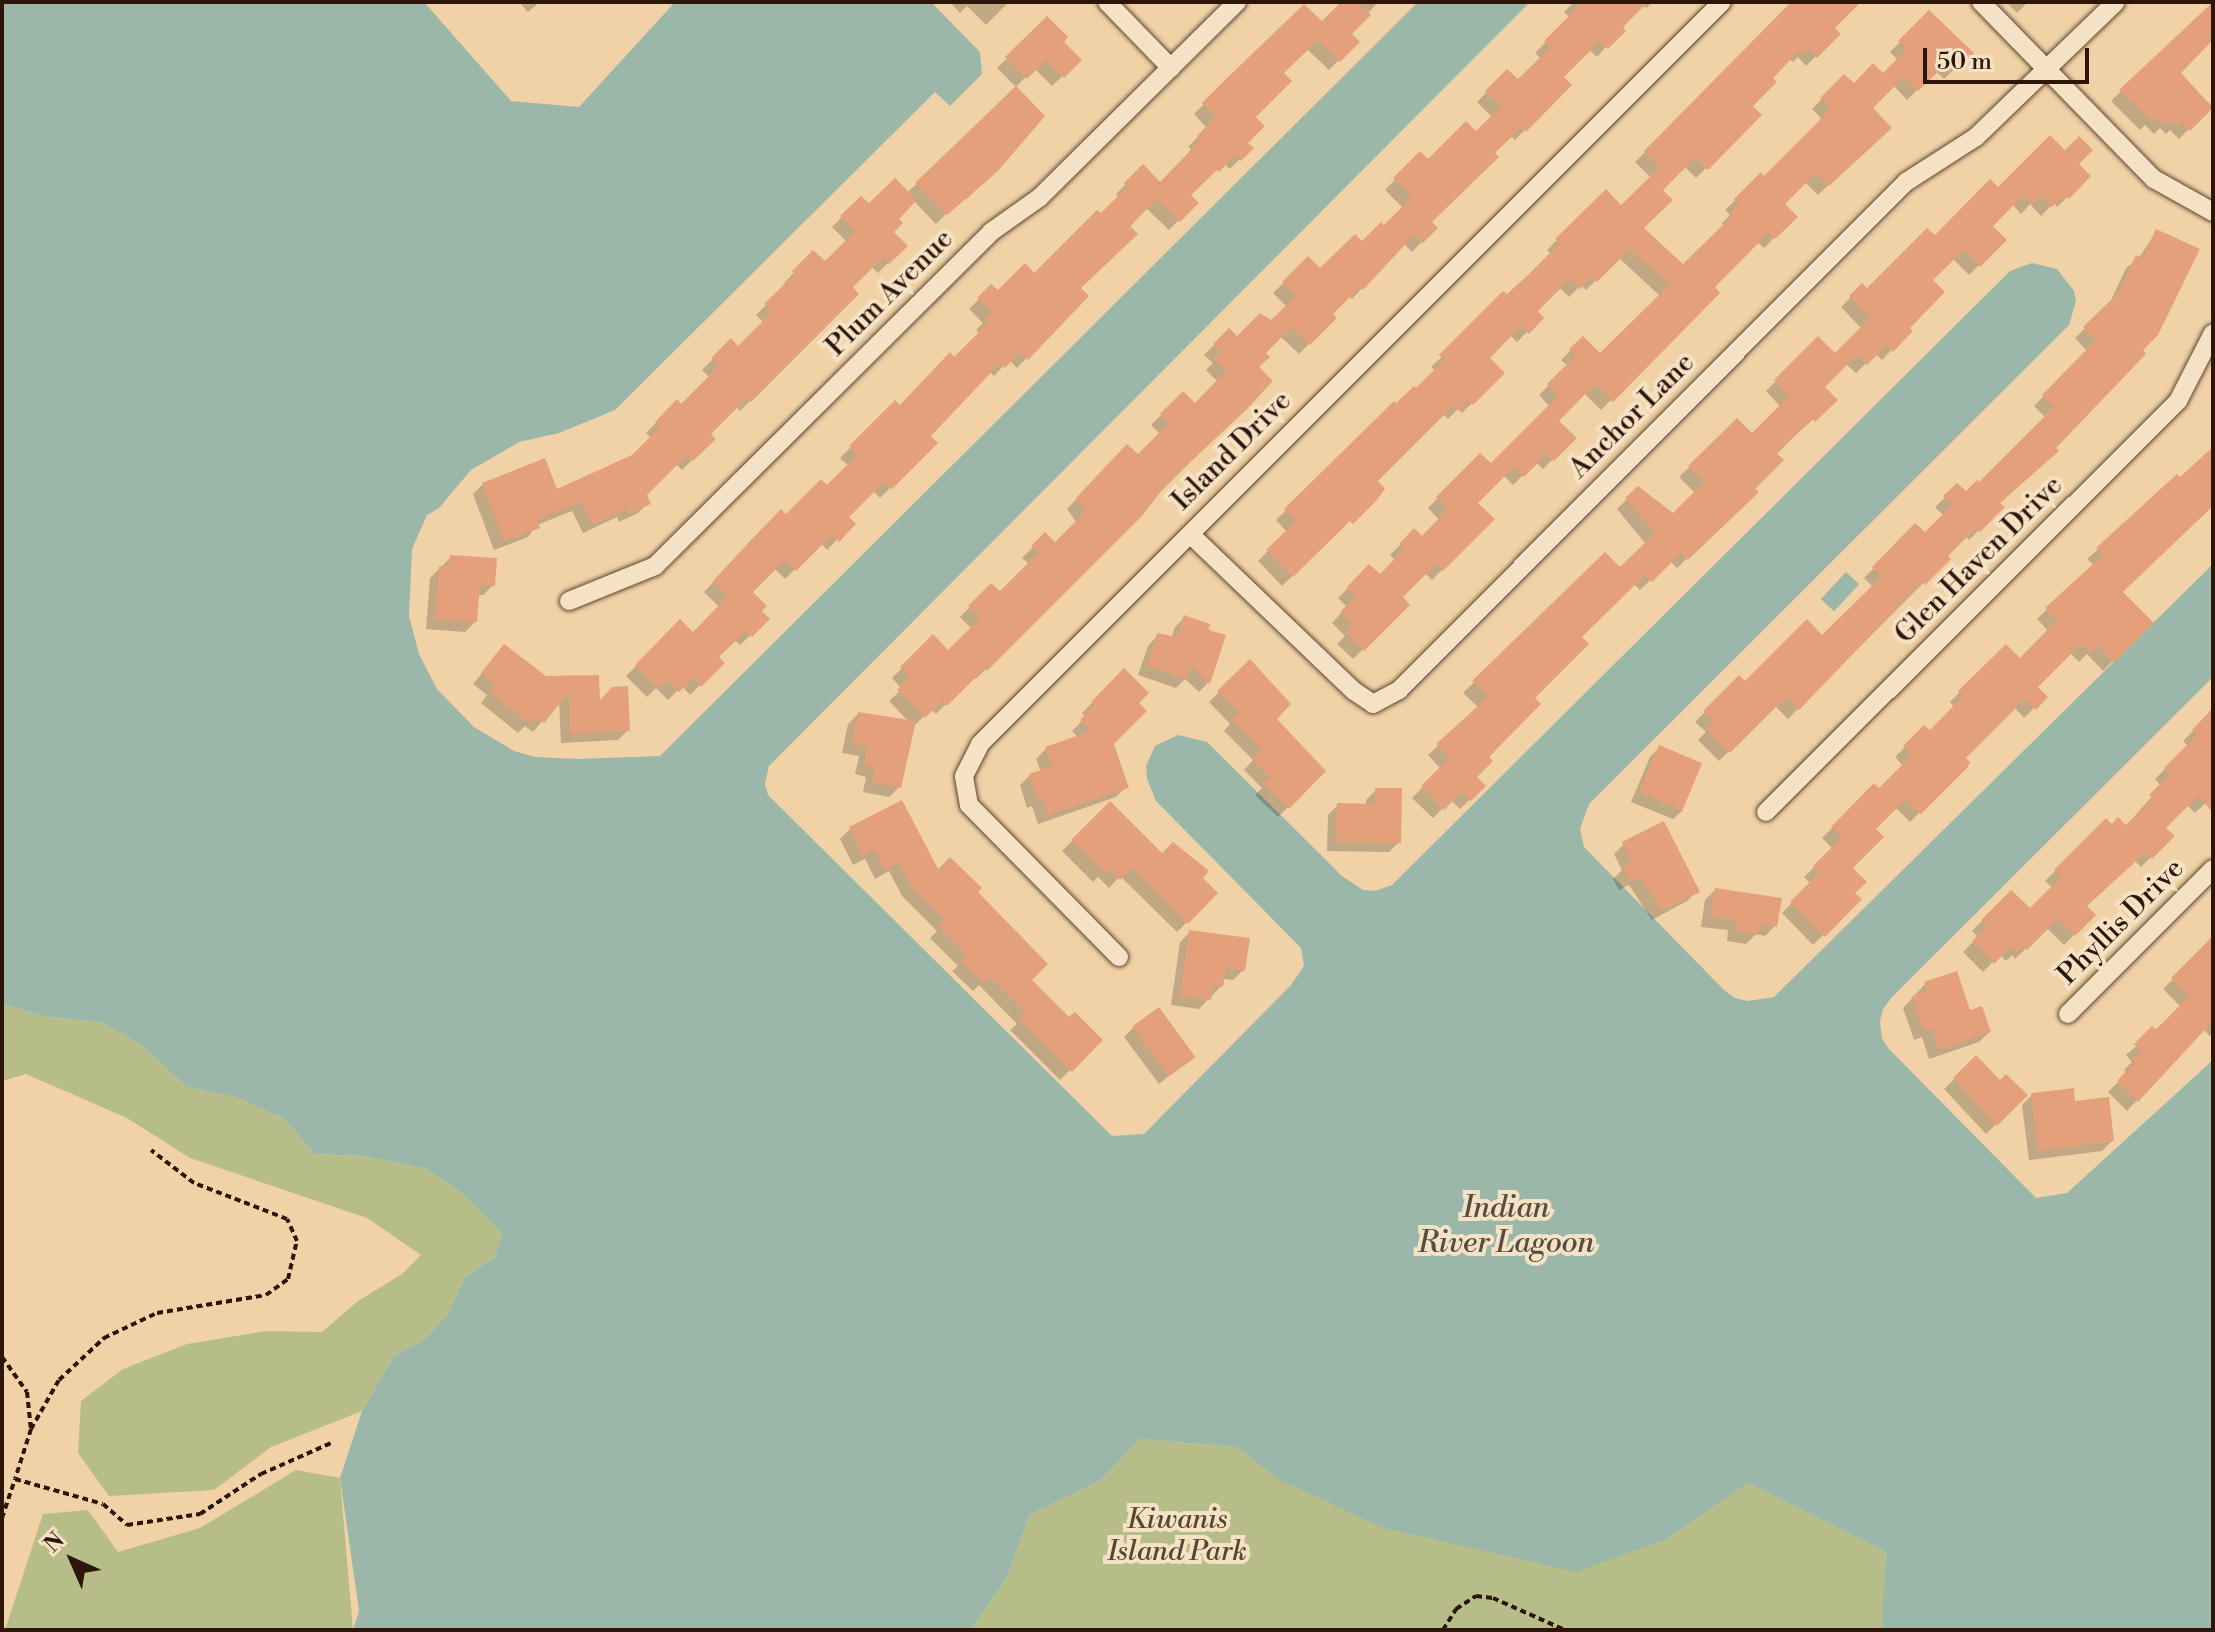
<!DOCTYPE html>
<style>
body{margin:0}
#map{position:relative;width:2215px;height:1632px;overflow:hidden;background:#f0d2a6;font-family:"Libre Bodoni",serif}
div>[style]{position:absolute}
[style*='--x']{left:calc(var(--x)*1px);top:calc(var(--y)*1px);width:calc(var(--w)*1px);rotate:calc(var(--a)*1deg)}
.green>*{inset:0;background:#b7bd88}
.water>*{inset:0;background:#9ab7aa;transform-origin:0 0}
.shadow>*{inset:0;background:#0003}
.building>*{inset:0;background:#e4a07b;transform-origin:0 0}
.path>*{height:4px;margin-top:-2px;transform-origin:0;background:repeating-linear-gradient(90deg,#2d1609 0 6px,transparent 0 10px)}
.roads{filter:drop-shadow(0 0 2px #5e4530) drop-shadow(0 0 2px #5e4530)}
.minor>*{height:18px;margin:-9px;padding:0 9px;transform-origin:9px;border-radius:9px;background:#f5e2c5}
span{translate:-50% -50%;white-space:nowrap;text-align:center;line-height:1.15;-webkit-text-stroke:8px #f5e2c5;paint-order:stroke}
.street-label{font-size:28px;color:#2d1609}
.park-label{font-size:28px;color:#56482f;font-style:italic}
.water-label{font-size:30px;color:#534e41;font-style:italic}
.frame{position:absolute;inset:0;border:4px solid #2d1609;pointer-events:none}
.north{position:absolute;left:32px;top:1520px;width:80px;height:80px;-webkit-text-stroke:6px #f5e2c5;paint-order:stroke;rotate:315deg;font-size:22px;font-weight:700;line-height:32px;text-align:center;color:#2d1609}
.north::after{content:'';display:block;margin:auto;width:28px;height:36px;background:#2d1609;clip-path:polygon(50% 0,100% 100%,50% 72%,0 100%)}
.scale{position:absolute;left:1923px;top:48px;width:166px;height:36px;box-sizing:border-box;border:4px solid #2d1609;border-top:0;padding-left:10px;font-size:24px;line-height:28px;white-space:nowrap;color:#2d1609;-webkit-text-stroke:6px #f5e2c5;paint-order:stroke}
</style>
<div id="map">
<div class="green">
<div style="clip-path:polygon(2px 1004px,48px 1017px,100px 1022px,139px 1043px,187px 1087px,235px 1097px,285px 1119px,314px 1154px,363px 1156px,424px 1168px,465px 1195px,502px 1233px,495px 1257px,465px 1277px,448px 1314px,425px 1339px,394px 1356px,362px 1411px,271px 1447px,214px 1490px,109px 1496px,78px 1453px,81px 1401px,123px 1369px,187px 1344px,266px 1331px,322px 1332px,358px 1301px,402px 1274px,421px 1255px,367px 1218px,190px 1158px,127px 1118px,26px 1074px,2px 1081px)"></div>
<div style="clip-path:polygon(1140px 1439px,1237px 1447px,1667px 1539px,1748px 1483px,1886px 1552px,1885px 1620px,1882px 1630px,971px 1630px,1007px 1577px,1030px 1514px,1100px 1481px)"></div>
<div style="clip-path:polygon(296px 1470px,340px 1478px,353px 1630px,5px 1630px,43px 1514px,88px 1510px,118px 1552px,200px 1528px)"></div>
</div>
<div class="water">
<div style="clip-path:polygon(2px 2px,424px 2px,511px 101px,579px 107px,675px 2px,931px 2px,980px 52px,982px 74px,950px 106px,935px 92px,615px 410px,559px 433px,519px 442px,471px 470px,439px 508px,427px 515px,412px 549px,409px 616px,419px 654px,437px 689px,474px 727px,514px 751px,535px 757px,578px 759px,660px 756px,1418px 2px,1530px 2px,769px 766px,765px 784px,768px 795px,1112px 1136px,1144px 1134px,1291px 985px,1304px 966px,1301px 948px,1156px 801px,1147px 779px,1146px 766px,1155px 746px,1178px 735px,1207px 742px,1342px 876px,1363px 890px,1375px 891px,1392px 885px,2010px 271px,2032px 263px,2057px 269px,2074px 291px,2076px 301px,2069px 325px,1589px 804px,1580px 829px,1584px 847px,1724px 990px,1735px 998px,1748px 1001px,1774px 997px,2213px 564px,2213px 677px,1892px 997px,1883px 1009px,1880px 1021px,1882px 1039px,1889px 1049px,2036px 1198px,2067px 1193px,2213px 1060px,2213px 1630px,1882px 1630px,1886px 1552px,1748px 1483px,1667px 1539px,1576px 1572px,1384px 1528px,1280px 1480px,1237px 1447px,1140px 1439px,1100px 1481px,1030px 1514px,1007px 1577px,971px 1630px,353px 1630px,359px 1611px,340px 1478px,362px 1411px,394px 1356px,425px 1339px,448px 1314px,465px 1277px,495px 1257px,502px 1233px,465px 1195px,424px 1168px,363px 1156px,314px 1154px,285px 1119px,235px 1097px,187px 1087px,139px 1043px,100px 1022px,48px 1017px,2px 1004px)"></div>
<div style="left:1846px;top:572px;width:18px;height:37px;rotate:43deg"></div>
</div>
<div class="shadow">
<div style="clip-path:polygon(519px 2px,540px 2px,528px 12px)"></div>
<div style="clip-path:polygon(950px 2px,1009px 2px,986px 25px,967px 6px,960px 13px)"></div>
<div style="clip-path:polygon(1344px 2px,1378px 2px,1349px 34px,1357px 42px,1329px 70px,1306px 48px,1281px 73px,1253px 117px,1245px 143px,1251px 148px,1230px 169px,1224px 164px,1188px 195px,1196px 203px,1169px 230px,1146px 208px,1079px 288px,1086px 296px,1017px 368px,1009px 360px,994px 376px,989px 371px,928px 436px,935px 443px,880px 498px,873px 491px,847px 517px,853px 524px,827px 550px,821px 543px,785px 579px,774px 568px,750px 592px,767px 619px,740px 645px,734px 639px,716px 657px,722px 663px,690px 695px,682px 686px,668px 700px,656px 688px,647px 697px,626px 676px,680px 622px,693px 634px,720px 608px,704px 592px,741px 552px,827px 487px,849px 466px,840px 458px,895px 403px,900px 408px,980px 334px,976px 330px,983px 323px,969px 309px,991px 287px,998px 293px,1034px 275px,1101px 216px,1119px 198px,1116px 194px,1143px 167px,1160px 185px,1185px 159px,1191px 149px,1188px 147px,1207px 128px,1194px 114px,1304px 6px,1322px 24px)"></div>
<div style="clip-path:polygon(1574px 2px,1653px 2px,1646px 8px,1642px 5px,1597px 57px,1588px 49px,1561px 77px,1569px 85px,1515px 140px,1510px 135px,1429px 222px,1435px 228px,1412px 252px,1403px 243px,1352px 299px,1349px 296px,1330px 314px,1334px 318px,1299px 354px,1280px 336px,1263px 353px,1256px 367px,1270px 381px,976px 679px,973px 677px,936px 714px,931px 709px,912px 728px,899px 787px,889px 797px,863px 792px,866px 777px,855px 774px,859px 756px,842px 753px,848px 724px,858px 714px,910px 723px,889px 701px,902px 689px,892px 678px,933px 637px,948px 652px,972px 629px,960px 617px,991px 585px,1000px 594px,1030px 565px,1022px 558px,1045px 535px,1055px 545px,1077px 523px,1067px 509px,1127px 447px,1138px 457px,1160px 434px,1151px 425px,1183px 394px,1195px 406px,1218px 382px,1206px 370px,1213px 363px,1204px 355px,1229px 330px,1237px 339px,1272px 323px,1287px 307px,1273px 293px,1308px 259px,1320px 271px,1362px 244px,1403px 208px,1385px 190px,1420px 154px,1428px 162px,1476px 134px,1492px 117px,1477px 102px,1507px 72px,1518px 82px,1541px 59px,1535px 53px,1570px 18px,1564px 12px)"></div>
<div style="clip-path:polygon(1796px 2px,1858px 2px,1832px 28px,1838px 34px,1806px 66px,1798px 57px,1793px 62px,1789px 59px,1770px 78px,1750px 106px,1759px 115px,1696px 178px,1684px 166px,1660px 190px,1641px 228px,1683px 267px,1724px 226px,1722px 223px,1730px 215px,1725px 210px,1761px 175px,1764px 178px,1816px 127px,1821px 118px,1812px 109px,1844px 76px,1854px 86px,1883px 76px,1898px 60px,1890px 52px,1929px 13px,1971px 53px,1944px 79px,1936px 71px,1907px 100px,1893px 85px,1870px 108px,1879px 137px,1818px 195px,1805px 182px,1783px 204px,1795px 217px,1764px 248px,1757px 242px,1712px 287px,1718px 293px,1601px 410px,1584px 393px,1556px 421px,1574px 438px,1543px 469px,1536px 462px,1513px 485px,1503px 475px,1475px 503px,1492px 519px,1432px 580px,1425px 573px,1400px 597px,1407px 605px,1353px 659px,1337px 644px,1345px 636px,1332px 623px,1347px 607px,1338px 598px,1369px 567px,1380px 577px,1396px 561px,1390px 555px,1414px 531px,1422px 539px,1440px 521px,1428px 508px,1480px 456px,1491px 466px,1550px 407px,1539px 395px,1568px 366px,1561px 360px,1583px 338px,1600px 356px,1660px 296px,1619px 258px,1586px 290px,1581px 285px,1569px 297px,1559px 287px,1535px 311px,1541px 318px,1517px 342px,1510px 335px,1487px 358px,1502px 373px,1462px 413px,1458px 409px,1448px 419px,1443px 414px,1375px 481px,1382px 489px,1282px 586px,1258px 561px,1287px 532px,1276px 520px,1394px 404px,1396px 406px,1416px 391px,1436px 371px,1431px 367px,1551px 254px,1547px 250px,1579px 218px,1621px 208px,1651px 178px,1635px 162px)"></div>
<div style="clip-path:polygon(2006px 2px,2028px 2px,2017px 13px)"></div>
<div style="clip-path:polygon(2213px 2px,2213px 38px,2178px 73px,2212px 106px,2179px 139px,2170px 130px,2166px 134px,2160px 128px,2154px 134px,2145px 125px,2140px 130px,2111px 101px)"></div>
<div style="clip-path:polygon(1047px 19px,1061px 42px,1079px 60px,1052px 86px,1034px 68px,1016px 87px,997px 68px)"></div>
<div style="clip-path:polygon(1016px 89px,1027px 137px,967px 199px,964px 196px,936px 224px,914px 201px,896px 219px,891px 232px,905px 246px,878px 273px,871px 266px,850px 287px,857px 294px,740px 411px,736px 406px,708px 434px,713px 439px,682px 470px,676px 464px,644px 495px,648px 503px,638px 513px,619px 522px,617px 517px,583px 533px,572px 511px,537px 525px,528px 537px,494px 550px,473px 494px,483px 484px,556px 491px,633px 456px,651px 438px,646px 433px,677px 402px,681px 407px,710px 378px,702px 370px,731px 341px,738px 349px,764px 323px,756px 315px,786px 285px,784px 283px,813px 253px,825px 264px,847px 242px,832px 227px,861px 198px,869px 206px,907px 193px)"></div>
<div style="clip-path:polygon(2076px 164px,2089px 176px,2057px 207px,2054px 203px,2041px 216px,2030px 204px,2021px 214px,2012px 204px,1990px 226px,2004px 240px,1969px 275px,1952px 258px,1931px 280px,1907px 328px,1910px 331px,1882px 360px,1876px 354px,1856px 373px,1846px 364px,1822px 387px,1835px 400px,1774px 454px,1752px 489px,1756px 492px,1677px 568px,1670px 561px,1640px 590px,1633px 583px,1580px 637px,1474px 777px,1484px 786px,1460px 809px,1451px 800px,1433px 818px,1412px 798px,1441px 769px,1428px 755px,1479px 708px,1463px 693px,1605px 555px,1620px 570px,1646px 544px,1617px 509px,1638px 488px,1673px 515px,1695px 493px,1679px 477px,1737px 421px,1752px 436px,1781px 407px,1766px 391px,1818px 339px,1835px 356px,1862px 329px,1841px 307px,1862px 286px,1867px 291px,1998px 190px)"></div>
<div style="clip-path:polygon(2157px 231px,2197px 250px,1998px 504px,2002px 507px,1969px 540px,1965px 536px,1945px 556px,1938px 568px,1788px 719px,1775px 706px,1719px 761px,1698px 740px,1706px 732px,1695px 722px,1739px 677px,1745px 683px,1822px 638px,1873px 587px,1864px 578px,1915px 526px,1925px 535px,1944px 516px,1935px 507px,1957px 486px,1966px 494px,1979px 485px,2046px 418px,2034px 406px,2087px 351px,2075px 338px,2109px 305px,2126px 268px,2138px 259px)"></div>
<div style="clip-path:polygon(2213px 450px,2213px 503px,2120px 593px,2151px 623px,2103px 671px,2087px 654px,2079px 662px,2069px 652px,2035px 687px,2045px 697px,2024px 718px,2014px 707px,1963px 758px,1966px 767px,1910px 822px,1895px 807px,1873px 829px,1850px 868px,1853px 893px,1859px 899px,1813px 945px,1782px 913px,1811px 884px,1804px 877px,1833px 849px,1822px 838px,1874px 786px,1879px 791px,1903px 766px,1895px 757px,1924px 728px,1930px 733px,1955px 708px,1950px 702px,2006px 646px,2020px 660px,2049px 632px,2037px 619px,2094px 565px,2087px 559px)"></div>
<div style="clip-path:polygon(451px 557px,493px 585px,483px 595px,478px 595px,475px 622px,465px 632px,426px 629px,430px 578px)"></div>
<div style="clip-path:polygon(1185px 617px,1223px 637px,1208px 683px,1199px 692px,1185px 679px,1176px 688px,1138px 675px,1148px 646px,1158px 635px,1171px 638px,1175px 627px)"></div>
<div style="clip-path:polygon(504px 646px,546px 678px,598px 704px,628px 730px,618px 740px,561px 743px,559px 701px,533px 732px,525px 726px,518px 733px,481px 703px,487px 695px,473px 684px)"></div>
<div style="clip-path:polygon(1249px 662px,1274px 719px,1324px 771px,1278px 817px,1255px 795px,1262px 788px,1244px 770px,1253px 760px,1224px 731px,1230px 724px,1209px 702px)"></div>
<div style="clip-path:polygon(1124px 671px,1111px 743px,1126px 787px,1116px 797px,1038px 824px,1032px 806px,1027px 808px,1020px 785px,1030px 775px,1041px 772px,1036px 759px,1046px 749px,1079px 738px,1072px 731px,1086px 717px,1082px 713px)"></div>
<div style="clip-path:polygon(2207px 717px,2213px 723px,2213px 796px,2195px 813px,2187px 805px,2163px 828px,2172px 836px,2141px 867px,2135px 861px,2084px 907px,2093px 915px,2064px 945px,2047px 928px,2015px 959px,2012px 955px,2006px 961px,2000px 955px,1983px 972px,1963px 952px,1978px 937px,1972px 931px,2011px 892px,2030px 911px,2053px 888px,2045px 881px,2106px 821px,2112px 827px,2125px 827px,2161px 786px,2155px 779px,2188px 746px,2183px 741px)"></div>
<div style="clip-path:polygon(1660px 747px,1683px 810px,1673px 819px,1631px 802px,1650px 757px)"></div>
<div style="clip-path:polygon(1376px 790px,1399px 842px,1389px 852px,1327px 851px,1328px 815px,1338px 805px,1366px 806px,1366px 800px)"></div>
<div style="clip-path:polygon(902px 802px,938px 872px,975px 892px,1030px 980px,1069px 1020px,1100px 1040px,1060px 1080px,1010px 1030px,1017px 1024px,979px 985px,973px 991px,952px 971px,958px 966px,930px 938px,937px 931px,902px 896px,889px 871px,875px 879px,865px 859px,853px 865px,840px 839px,850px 829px)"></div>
<div style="clip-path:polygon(1110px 803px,1162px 856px,1200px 878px,1216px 893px,1177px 932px,1120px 876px,1109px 888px,1098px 877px,1093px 882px,1062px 851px)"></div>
<div style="clip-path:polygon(1624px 844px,1697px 891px,1687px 901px,1652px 920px,1629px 885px,1619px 890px,1613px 879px,1622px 870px,1614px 854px)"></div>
<div style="clip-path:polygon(1715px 890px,1775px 926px,1765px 936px,1756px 934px,1746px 944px,1727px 941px,1728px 930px,1701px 927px,1705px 900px)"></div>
<div style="clip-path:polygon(1190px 932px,1243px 970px,1233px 980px,1223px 979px,1221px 986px,1199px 1009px,1171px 1005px,1180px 942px)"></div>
<div style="clip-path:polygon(2213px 939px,2213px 1033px,2210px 1036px,2203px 1029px,2127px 1111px,2108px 1092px,2127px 1073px,2124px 1070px,2132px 1062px,2126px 1055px,2181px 1007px,2163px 989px)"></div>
<div style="clip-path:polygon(1925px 984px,1969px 1013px,1989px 1032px,1979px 1042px,1929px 1059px,1922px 1037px,1914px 1040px,1903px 1008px)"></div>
<div style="clip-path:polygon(1134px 1027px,1192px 1057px,1159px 1084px,1124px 1037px)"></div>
<div style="clip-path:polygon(1976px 1058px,2000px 1083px,2025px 1095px,1986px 1134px,1944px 1089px)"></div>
<div style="clip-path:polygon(2032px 1095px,2073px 1103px,2112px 1141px,2102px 1151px,2029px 1160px,2022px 1105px)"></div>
</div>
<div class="building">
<div style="clip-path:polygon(1341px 2px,1357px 2px,1371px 15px,1352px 34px,1360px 42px,1340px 62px,1318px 40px,1284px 73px,1292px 81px,1256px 117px,1265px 126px,1248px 143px,1254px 148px,1241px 161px,1235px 155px,1219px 172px,1217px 170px,1191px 195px,1199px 203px,1180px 222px,1157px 199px,1130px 226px,1138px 234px,1081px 288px,1089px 296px,1028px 360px,1020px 352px,1005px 368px,1000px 363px,931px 436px,938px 443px,892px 489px,884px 482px,849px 517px,856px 524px,839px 542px,832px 535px,796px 571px,785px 560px,753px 592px,767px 606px,762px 611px,770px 619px,752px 637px,746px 631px,719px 657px,725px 663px,701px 687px,693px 678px,679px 692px,667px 680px,658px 688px,635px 665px,680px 619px,693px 632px,728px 596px,713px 581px,751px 540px,781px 509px,786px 514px,821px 479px,827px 485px,857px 455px,849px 446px,895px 400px,900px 405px,950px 352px,954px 357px,988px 323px,985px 319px,991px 312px,977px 298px,991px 284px,998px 290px,1025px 263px,1034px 273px,1097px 210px,1101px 213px,1127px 187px,1124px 183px,1143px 164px,1160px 182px,1194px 147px,1199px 139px,1197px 136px,1216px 116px,1202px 103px,1222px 83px,1304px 4px,1322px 21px)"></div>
<div style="clip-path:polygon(1583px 2px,1648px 2px,1623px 27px,1626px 31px,1608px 49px,1600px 41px,1564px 77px,1572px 85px,1526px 132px,1522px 127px,1495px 153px,1499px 157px,1432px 222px,1438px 228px,1423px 243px,1414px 235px,1363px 290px,1360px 287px,1333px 314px,1337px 318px,1310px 345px,1292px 327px,1266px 353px,1270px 357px,1259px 367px,1273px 381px,1247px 409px,1167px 484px,1141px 517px,987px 671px,985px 668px,947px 706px,942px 701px,925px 718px,897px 690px,910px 677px,900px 667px,933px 634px,948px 650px,980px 618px,968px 606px,991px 583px,1000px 591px,1038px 553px,1031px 546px,1045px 532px,1055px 542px,1086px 511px,1076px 498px,1106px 466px,1127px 444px,1138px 454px,1169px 423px,1160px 414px,1183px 391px,1195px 403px,1226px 371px,1214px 359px,1221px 352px,1213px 344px,1229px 328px,1237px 336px,1260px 313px,1271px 320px,1296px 296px,1282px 282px,1308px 256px,1320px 268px,1355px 234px,1362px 241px,1381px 222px,1384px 225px,1412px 197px,1393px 178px,1420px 151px,1428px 159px,1466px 121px,1476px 131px,1501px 106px,1485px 91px,1507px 69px,1518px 79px,1550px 48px,1544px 41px)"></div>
<div style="clip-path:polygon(1791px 2px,1861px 2px,1835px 28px,1841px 34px,1817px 58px,1809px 49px,1804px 54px,1800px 50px,1773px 78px,1777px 82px,1753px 106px,1762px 115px,1708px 170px,1695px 158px,1663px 190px,1673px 200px,1644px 228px,1683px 264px,1733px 215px,1730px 212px,1738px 204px,1734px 199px,1761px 172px,1764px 176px,1825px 115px,1830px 107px,1820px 98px,1844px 74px,1854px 83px,1873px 63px,1883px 73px,1907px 49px,1898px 41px,1929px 10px,1974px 53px,1955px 71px,1947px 63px,1918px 91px,1904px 77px,1873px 108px,1892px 128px,1829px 186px,1816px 173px,1785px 204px,1798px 217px,1775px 239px,1768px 233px,1737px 265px,1715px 287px,1720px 293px,1613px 402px,1595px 384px,1559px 421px,1577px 438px,1554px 461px,1547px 454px,1524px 477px,1514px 467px,1478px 503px,1495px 519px,1443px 571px,1436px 564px,1403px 597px,1410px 605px,1364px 651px,1346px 633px,1353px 625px,1340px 612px,1356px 596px,1347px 587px,1369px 564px,1380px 574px,1404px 549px,1399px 544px,1414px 528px,1422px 536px,1448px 509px,1436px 497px,1480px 453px,1491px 463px,1558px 396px,1547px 384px,1576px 355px,1569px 349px,1583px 336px,1600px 353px,1669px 285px,1630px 249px,1597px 282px,1592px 277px,1580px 289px,1570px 279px,1538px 311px,1544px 318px,1529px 334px,1521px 326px,1490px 358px,1505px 373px,1473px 405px,1469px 401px,1459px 411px,1454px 405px,1378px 481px,1385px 489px,1376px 501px,1353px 524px,1350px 521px,1293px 577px,1266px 550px,1296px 521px,1284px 509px,1394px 401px,1396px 403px,1414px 386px,1416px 388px,1444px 360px,1439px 355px,1503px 291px,1507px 294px,1527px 276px,1560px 243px,1555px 239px,1606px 189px,1621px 205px,1660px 167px,1644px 151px)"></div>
<div style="clip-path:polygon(2213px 2px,2213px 40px,2181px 73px,2213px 108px,2190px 131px,2182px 122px,2177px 126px,2171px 120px,2165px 126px,2156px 117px,2152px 122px,2119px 90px)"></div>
<div style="clip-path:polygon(1047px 16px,1068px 37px,1064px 42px,1082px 60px,1064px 78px,1046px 60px,1027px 79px,1005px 57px)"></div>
<div style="clip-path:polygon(1016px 86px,1045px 116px,997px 172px,947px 215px,915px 183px)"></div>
<div style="clip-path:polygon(2050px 135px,2065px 150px,2079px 136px,2093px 150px,2079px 164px,2091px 176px,2069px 199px,2065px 195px,2052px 207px,2041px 196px,2032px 205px,2023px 196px,1993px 226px,2007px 240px,1980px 267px,1964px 250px,1933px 280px,1945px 292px,1910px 328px,1913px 331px,1893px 352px,1887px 345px,1867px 365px,1857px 355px,1825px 387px,1838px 400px,1815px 422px,1812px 418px,1777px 454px,1784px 460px,1755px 489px,1759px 492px,1688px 560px,1681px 553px,1652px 582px,1645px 575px,1582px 637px,1589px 644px,1535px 698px,1541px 704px,1489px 757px,1493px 761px,1477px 777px,1486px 786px,1471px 801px,1462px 792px,1444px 810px,1421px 786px,1449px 758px,1436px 744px,1488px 697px,1472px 681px,1605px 552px,1620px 567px,1655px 533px,1625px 498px,1638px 486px,1673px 513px,1704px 482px,1688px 466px,1737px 418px,1752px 433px,1789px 396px,1774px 380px,1818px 336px,1835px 353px,1870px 318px,1849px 296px,1862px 283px,1867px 288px,1927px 228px,1935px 235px,1990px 179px,1998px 187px)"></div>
<div style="clip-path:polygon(895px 178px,917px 200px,899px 219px,903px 223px,894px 232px,908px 246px,889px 264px,883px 258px,853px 287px,859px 294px,751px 402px,747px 398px,711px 434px,716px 439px,693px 461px,687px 455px,647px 495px,651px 504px,629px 513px,627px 509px,593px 525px,582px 502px,537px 520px,540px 528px,504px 541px,482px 483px,545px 458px,557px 489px,632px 455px,660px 427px,655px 422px,677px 399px,681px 404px,719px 366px,711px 358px,731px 338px,738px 346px,772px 312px,764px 304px,795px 274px,792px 271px,813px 250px,825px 261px,855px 231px,840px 216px,861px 196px,869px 203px)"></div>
<div style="clip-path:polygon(2156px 229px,2200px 249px,2158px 335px,2143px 350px,2146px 354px,2056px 448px,2059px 451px,2000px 503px,2005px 507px,1980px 532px,1976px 528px,1948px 556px,1951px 559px,1925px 585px,1922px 582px,1799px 710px,1786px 697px,1730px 753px,1706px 729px,1714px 721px,1703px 711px,1739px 675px,1745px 681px,1807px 619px,1822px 635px,1882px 576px,1872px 567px,1915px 523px,1925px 532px,1952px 505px,1943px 496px,1957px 483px,1966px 491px,1977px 480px,1979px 482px,2054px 407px,2042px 395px,2096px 340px,2083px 327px,2118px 293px,2136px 255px,2142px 259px)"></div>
<div style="clip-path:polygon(2213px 447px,2213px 506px,2123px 592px,2154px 623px,2114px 663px,2098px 646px,2090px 653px,2081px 644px,2038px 687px,2048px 697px,2036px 710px,2025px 699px,1966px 758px,1970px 762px,1967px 768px,1921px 814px,1906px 799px,1876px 829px,1884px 837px,1853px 868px,1867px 882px,1855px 893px,1862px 899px,1825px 937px,1790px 902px,1819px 873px,1813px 866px,1842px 837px,1831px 827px,1874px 783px,1879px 788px,1912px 755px,1903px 746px,1924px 725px,1930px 730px,1963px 696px,1958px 691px,2006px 644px,2020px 658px,2057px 620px,2045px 608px,2103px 555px,2096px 548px,2177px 474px,2180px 477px)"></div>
<div style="clip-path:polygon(450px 555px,497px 558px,495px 586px,480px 585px,477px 622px,435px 620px,439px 566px,449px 566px)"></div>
<div style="clip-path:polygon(1184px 615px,1210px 624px,1208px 630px,1226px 635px,1210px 684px,1192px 666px,1188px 679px,1147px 666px,1157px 633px,1177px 637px)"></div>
<div style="clip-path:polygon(504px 644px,546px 676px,599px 675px,600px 700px,612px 687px,628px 686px,630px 731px,570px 734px,569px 692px,544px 723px,535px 717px,530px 724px,489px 692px,495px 684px,481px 673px)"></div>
<div style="clip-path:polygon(1250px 659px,1291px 704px,1277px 719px,1326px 771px,1289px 809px,1263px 784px,1270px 777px,1252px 759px,1262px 749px,1232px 719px,1239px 713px,1217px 691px)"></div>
<div style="clip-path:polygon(1124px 668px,1149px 693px,1139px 703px,1147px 711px,1114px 744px,1129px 788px,1048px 815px,1042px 797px,1037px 799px,1029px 774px,1052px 766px,1045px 747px,1091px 731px,1080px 720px,1094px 705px,1091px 702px)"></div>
<div style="clip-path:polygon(2213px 708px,2213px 812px,2198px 796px,2166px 828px,2175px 836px,2152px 859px,2146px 852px,2087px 906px,2096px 915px,2075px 936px,2058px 919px,2027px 950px,2023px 947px,2017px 953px,2011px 947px,1994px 964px,1972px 941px,1987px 926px,1981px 920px,2011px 890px,2030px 908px,2061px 877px,2054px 870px,2106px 818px,2112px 824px,2118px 817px,2126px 825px,2153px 798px,2149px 795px,2170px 774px,2164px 768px,2197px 735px,2192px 730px)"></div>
<div style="clip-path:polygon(858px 712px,916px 721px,901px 788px,872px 782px,875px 767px,864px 765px,867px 747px,851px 743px)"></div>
<div style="left:1659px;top:745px;width:47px;height:51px;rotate:23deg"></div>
<div style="clip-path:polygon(1375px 788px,1402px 788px,1401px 843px,1336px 842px,1337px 803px,1375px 804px)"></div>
<div style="clip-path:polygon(902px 800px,938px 869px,950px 857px,982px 888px,978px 892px,1048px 964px,1032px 980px,1069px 1017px,1075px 1012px,1103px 1040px,1072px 1072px,1019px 1019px,1025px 1012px,990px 977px,984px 983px,961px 960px,966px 955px,938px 926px,945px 919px,911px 886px,899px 863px,885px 870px,875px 850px,863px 856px,849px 827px)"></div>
<div style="clip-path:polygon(1110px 801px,1162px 853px,1173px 842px,1209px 871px,1203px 878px,1218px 893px,1188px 924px,1132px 868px,1120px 880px,1109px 869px,1105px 874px,1071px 840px)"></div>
<div style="clip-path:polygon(1664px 821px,1700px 892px,1662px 911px,1640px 877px,1630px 882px,1622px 867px,1632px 862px,1622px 842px)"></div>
<div style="clip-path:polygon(1715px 888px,1782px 898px,1777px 927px,1760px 924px,1758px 935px,1736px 931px,1737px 921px,1710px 917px)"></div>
<div style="clip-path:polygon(1189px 930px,1250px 938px,1245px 971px,1226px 968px,1223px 987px,1213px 986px,1211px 1000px,1180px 996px)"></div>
<div style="clip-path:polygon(2213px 936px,2213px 1021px,2138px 1102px,2117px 1081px,2135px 1062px,2132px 1059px,2141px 1051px,2134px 1044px,2152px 1026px,2156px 1030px,2189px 996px,2171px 978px)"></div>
<div style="clip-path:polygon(1957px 971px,1970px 1010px,1982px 1006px,1991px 1032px,1939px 1050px,1932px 1028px,1924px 1031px,1912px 996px,1927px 991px,1924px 982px)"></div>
<div style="left:1159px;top:1007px;width:62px;height:33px;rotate:54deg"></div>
<div style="clip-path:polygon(1976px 1055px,2000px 1080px,2006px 1074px,2028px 1095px,1997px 1126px,1953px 1078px)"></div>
<div style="clip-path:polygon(2074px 1088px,2075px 1101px,2109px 1097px,2114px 1141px,2038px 1151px,2031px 1093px)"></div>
</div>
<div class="path">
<div style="--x:2;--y:1357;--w:43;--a:54.5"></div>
<div style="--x:27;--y:1392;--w:37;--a:84"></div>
<div style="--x:31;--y:1429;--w:52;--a:107.7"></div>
<div style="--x:15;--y:1479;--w:91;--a:15.9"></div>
<div style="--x:103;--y:1504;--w:32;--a:41"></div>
<div style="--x:127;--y:1525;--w:74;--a:-8.6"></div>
<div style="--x:200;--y:1514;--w:73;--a:-33.3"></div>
<div style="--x:261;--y:1474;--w:77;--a:-23.9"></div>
<div style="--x:31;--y:1429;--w:56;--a:-60.3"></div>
<div style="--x:59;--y:1380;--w:62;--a:-43"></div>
<div style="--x:104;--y:1338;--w:59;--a:-25.3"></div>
<div style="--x:157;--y:1313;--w:110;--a:-9.4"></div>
<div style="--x:266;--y:1295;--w:27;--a:-36"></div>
<div style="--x:288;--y:1279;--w:39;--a:-77"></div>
<div style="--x:297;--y:1241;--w:24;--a:-114"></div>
<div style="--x:287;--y:1219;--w:100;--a:-158.8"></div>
<div style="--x:194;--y:1183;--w:54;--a:-142.5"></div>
<div style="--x:2;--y:1518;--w:41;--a:-71.6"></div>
<div style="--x:1443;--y:1630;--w:25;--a:-58"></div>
<div style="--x:1456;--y:1609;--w:24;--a:-33"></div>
<div style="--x:1476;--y:1596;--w:17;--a:7"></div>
<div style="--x:1493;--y:1598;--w:79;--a:24"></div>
</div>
<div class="roads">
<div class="minor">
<div style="--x:1107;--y:2;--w:92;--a:45.9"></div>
<div style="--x:1981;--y:2;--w:248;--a:45.7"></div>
<div style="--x:2154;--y:179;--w:68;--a:29.2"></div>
<div style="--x:1190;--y:534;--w:227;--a:43.8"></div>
<div style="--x:1354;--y:691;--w:23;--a:34"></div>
<div style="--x:1373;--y:704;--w:30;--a:-28"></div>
<div style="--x:1399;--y:690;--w:718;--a:-45.06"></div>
<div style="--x:1906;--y:182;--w:83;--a:-32.7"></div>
<div style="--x:1976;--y:137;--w:194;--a:-44"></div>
<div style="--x:569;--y:601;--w:93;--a:-22.1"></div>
<div style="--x:655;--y:566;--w:474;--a:-44.8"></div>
<div style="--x:991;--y:232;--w:59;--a:-35.3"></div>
<div style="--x:1039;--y:198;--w:279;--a:-44.7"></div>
<div style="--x:1766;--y:812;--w:582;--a:-44.93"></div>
<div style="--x:2178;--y:401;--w:76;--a:-62.8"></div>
<div style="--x:1119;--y:957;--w:214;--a:-134.6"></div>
<div style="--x:969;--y:805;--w:29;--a:-100"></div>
<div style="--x:964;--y:776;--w:36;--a:-63"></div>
<div style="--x:980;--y:744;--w:1049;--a:-45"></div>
<div style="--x:2068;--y:1014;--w:205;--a:-45"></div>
</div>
</div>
<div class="street-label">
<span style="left:890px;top:293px;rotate:-45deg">Plum Avenue</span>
<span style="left:1632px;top:416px;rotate:-45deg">Anchor Lane</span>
<span style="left:1232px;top:451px;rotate:-45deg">Island Drive</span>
<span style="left:1979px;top:560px;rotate:-45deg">Glen Haven Drive</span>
<span style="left:2121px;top:922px;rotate:-45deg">Phyllis Drive</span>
</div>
<div class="park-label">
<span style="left:1177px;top:1536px">Kiwanis<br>Island Park</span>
</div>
<div class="water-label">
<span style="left:1506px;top:1225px">Indian<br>River Lagoon</span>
</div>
<div class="frame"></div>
<div class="north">N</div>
<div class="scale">50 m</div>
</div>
